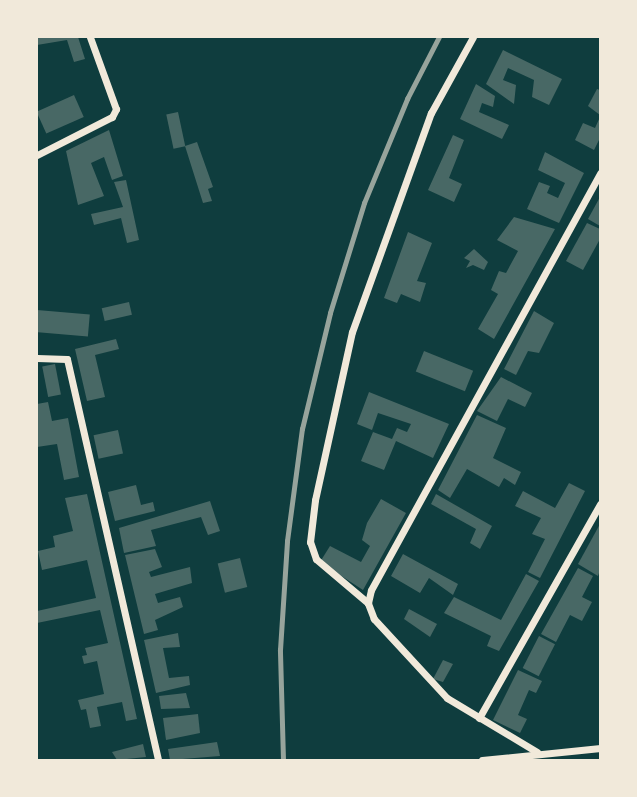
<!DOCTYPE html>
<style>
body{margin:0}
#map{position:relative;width:637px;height:797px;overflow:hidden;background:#0f3d3e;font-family:Montserrat,sans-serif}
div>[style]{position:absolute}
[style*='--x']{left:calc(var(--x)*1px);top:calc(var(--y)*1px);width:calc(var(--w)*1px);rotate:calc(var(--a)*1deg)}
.building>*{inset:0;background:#486865;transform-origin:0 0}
.minor>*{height:7px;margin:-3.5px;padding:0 3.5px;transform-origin:3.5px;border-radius:3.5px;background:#f1e9da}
.rail>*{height:4.5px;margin:-2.25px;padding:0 2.25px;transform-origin:2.25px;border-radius:2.25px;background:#97a49c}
span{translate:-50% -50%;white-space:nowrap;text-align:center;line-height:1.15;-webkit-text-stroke:5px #f1e9da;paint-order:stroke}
.frame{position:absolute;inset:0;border:38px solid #f1e9da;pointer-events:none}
</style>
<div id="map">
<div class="building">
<div style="clip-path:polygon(37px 37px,78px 37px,85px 59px,74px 62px,67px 40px,37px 45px)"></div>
<div style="clip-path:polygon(503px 50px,562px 79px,549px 105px,532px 97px,534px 80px,508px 68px,503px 80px,516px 85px,514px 104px,486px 84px)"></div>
<div style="clip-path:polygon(476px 84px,495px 96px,493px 107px,482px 103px,479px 112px,509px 125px,502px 139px,460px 119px)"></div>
<div style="clip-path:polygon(597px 89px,600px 90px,600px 115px,588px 106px)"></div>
<div style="left:74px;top:95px;width:24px;height:41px;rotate:66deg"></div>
<div style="left:178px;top:112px;width:35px;height:12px;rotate:78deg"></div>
<div style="clip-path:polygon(600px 117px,600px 138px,594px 150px,575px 140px,583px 123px,595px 128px)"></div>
<div style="clip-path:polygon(109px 130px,123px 176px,112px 180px,104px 157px,91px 163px,104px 196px,78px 205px,66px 151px)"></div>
<div style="clip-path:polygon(453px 135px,464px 140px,449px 178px,462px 184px,454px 202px,428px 190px)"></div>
<div style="clip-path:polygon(197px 142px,213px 187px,208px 189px,212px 201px,203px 203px,185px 146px)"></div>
<div style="clip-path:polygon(545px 152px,584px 173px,559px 223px,527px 209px,539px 182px,550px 186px,547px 193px,558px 198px,565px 183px,538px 170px)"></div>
<div style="clip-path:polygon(126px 180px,139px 240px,127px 243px,121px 218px,94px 225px,91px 214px,123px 207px,114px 182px)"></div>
<div style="clip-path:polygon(600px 197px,600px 226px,588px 219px)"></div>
<div style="clip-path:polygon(514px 217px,555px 229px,494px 339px,478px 329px,498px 294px,491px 290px,499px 271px,506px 273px,518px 251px,497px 240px)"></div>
<div style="clip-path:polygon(587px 223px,600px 229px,600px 239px,583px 270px,566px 261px)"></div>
<div style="clip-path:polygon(408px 232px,432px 243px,417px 281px,426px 283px,420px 302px,401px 294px,397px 303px,384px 298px)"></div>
<div style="clip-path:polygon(474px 249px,488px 262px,484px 270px,473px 265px,466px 268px,470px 261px,464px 258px)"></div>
<div style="left:129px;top:302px;width:13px;height:28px;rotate:77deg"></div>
<div style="left:37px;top:310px;width:53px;height:22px;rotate:5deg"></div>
<div style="clip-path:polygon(534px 311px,554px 323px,539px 353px,528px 351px,516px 375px,504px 369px)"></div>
<div style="clip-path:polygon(116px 339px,119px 349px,95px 355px,105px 397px,87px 401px,75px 349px)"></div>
<div style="left:424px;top:351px;width:53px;height:22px;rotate:22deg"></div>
<div style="left:55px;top:364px;width:31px;height:13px;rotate:79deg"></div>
<div style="clip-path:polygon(501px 377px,532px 393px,525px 407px,508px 399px,497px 421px,477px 411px)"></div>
<div style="clip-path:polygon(369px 392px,449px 424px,433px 458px,396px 441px,384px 470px,361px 461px,373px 432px,392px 439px,397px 428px,407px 432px,411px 424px,378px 413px,372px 430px,357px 424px)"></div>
<div style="clip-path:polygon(48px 402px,52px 421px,68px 418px,79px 477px,64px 480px,57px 444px,37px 447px,37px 404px)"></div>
<div style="clip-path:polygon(477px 415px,506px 428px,493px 458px,521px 472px,515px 485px,504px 478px,499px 487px,467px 469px,450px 498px,438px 490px)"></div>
<div style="left:118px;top:430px;width:24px;height:25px;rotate:78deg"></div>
<div style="clip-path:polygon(569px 483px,585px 491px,540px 578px,528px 572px,545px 539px,532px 534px,541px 518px,515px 506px,523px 491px,555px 508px)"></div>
<div style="clip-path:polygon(136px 485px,141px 505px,153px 502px,155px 511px,115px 521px,108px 492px)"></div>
<div style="clip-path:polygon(87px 494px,137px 719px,126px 721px,122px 702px,97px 707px,101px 726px,90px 728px,86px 709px,81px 710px,78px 700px,104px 694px,97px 661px,84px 664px,82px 656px,87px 655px,85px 648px,108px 643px,100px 610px,37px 623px,37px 611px,96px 598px,87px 560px,42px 570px,38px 551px,55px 547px,53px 536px,73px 531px,65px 498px)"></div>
<div style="clip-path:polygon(436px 494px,492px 526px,480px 549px,470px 543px,476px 529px,431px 504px)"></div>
<div style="clip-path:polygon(381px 499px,406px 513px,363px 590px,320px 562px,330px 546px,361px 562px,370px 546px,362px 540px,367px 523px)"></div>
<div style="clip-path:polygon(210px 501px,220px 531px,208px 535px,201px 517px,151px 530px,156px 546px,124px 553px,119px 528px)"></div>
<div style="clip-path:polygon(600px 524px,600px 570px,598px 576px,578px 564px)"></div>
<div style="clip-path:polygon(155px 549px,162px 567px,149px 572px,151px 577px,190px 567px,192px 583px,155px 594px,158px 603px,180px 597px,183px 607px,155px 620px,158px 630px,144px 634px,125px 555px)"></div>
<div style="clip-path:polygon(403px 554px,458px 584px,453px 595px,429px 578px,420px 593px,391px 576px)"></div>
<div style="left:240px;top:558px;width:30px;height:23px;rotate:76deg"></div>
<div style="clip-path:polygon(578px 568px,593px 576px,582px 597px,592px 602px,582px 621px,570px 615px,556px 642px,541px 634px)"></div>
<div style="clip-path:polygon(526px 574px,539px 581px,499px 651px,487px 646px,491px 636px,444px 613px,454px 597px,501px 620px)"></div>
<div style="clip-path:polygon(409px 609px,437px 624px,430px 637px,404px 619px)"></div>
<div style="clip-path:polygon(178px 633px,180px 647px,163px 648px,169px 678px,189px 676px,190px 685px,156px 693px,144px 640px)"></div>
<div style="left:539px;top:636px;width:18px;height:36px;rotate:27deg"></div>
<div style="clip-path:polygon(443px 660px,453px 664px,443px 682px,433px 679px)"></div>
<div style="clip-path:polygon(518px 670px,542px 681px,536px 693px,529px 690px,518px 715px,527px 719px,520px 733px,493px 720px)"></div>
<div style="clip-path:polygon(186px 693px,190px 708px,161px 709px,159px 696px)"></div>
<div style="clip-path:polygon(198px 714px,200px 733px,166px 740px,163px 718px)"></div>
<div style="clip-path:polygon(217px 742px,220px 756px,170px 760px,168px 749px)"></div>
<div style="clip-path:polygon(143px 744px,146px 757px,117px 760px,112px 752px)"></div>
</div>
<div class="minor">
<div style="--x:37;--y:155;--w:84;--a:-26.9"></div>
<div style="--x:112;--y:117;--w:9;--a:-63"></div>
<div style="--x:116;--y:109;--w:77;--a:-109.9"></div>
<div style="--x:37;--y:358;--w:30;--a:2"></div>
<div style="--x:67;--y:359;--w:411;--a:77.2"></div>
<div style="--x:368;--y:603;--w:68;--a:-139.8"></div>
<div style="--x:316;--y:559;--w:18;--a:-109"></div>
<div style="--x:310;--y:542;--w:42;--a:-83.2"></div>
<div style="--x:315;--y:500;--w:172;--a:-77.6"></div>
<div style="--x:352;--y:332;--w:233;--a:-70.2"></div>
<div style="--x:431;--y:113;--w:87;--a:-61.1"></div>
<div style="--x:479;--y:718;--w:246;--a:-60.5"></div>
<div style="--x:537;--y:752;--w:105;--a:-149"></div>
<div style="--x:447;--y:698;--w:108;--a:-132.7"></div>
<div style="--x:374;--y:619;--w:17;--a:-111"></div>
<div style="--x:368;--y:603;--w:13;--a:-77"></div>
<div style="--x:371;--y:590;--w:476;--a:-61.2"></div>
<div style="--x:482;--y:760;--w:119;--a:-5.8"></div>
</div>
<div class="rail">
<div style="--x:283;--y:760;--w:110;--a:-91.6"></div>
<div style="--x:280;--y:650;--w:109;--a:-86.3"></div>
<div style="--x:287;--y:541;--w:113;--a:-82.4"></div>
<div style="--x:302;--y:429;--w:119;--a:-76.4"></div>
<div style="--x:330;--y:313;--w:115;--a:-72.8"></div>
<div style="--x:364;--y:203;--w:113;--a:-67.5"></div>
<div style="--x:407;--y:99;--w:70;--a:-62.7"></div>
</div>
<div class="frame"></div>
</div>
